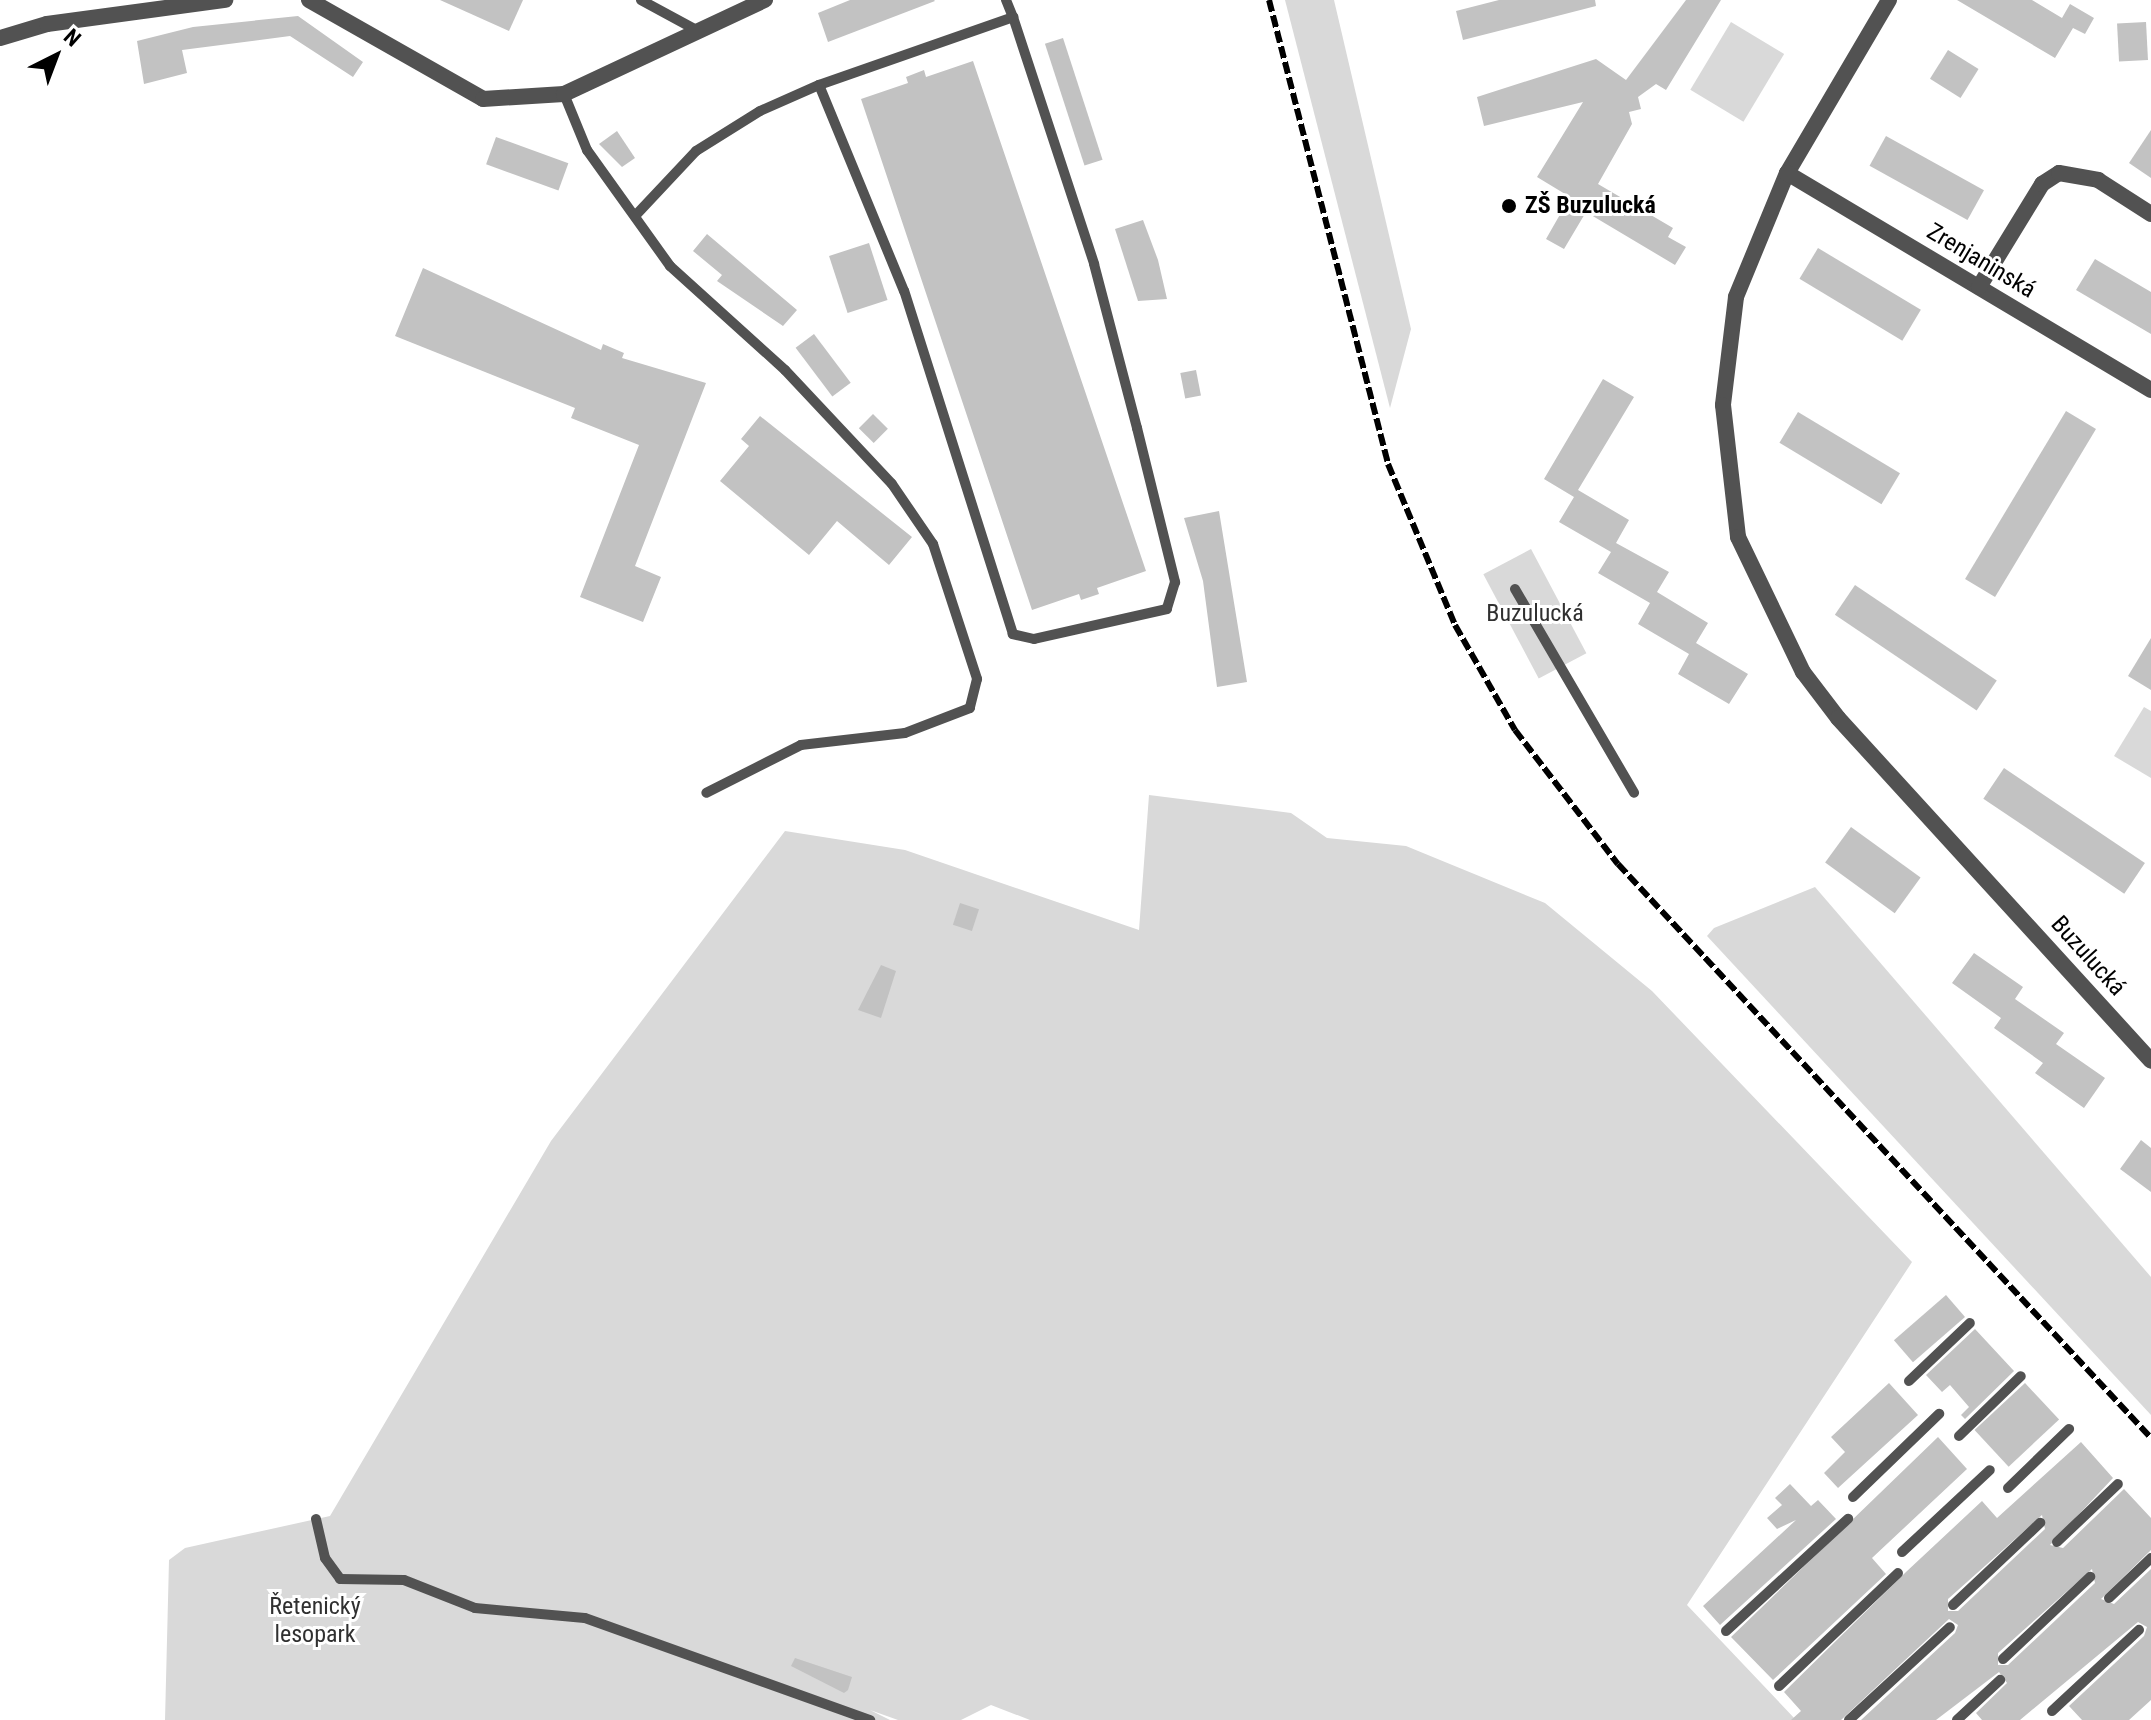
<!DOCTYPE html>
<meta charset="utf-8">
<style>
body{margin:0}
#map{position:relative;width:2151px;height:1720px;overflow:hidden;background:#fff;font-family:"Roboto Condensed",sans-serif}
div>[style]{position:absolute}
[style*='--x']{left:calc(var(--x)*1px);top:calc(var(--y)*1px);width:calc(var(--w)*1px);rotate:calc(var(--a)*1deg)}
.green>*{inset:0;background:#d9d9d9;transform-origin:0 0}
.building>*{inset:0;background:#c2c2c2;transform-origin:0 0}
.lane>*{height:10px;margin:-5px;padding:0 5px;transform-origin:5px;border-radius:5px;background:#525252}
.street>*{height:16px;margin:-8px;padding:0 8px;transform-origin:8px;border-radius:8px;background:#525252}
.rail>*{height:6px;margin-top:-3px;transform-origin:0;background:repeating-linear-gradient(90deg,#000 0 12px,transparent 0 16px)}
.dots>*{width:22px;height:22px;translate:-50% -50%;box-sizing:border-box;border:4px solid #fff;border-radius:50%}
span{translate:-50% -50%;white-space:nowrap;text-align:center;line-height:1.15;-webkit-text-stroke:6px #fff;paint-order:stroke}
.poi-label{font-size:24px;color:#000;font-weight:700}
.left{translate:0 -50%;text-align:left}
.street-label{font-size:24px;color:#000}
.park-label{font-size:24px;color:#303030}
.north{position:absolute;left:16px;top:16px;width:80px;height:80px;-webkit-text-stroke:6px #fff;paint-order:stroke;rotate:42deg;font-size:22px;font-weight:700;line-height:32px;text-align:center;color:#000}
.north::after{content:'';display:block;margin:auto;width:28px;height:36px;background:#000;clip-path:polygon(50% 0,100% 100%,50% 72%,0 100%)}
</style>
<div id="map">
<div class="green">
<div style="clip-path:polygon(1285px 0,1334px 0,1411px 329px,1390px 408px)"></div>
<div style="left:1731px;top:22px;width:62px;height:79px;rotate:31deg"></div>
<div style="left:1531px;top:549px;width:118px;height:54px;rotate:62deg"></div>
<div style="clip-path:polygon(2144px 707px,2151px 711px,2151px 778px,2114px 756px)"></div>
<div style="clip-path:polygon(1149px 795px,1291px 813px,1327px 838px,1406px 846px,1545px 903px,1652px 991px,1912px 1262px,1687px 1605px,1796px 1720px,1030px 1720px,991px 1705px,961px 1720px,898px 1720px,870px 1710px,890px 1720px,165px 1720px,169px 1560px,185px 1548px,330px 1516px,551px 1141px,785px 831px,905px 850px,1139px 930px)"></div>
<div style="clip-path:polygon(1815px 887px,2151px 1277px,2151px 1415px,1707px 936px,1714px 928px)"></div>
</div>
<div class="building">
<div style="clip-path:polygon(440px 0,523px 0,509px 31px)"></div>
<div style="clip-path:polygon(850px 0,934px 0,935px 1px,828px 42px,818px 13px)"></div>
<div style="clip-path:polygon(1499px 0,1595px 0,1596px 6px,1463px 40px,1456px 11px)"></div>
<div style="clip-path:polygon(1686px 0,1721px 0,1666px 90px,1656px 84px,1638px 97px,1641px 109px,1629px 112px,1632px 124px,1598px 184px,1673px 228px,1668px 237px,1686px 247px,1675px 265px,1586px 212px,1564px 249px,1546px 239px,1570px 197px,1537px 177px,1583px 102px,1484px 126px,1477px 97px,1596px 59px,1626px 80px)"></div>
<div style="clip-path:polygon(1957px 0,2032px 0,2062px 18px,2070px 4px,2094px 18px,2085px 34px,2073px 28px,2055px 58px)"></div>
<div style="clip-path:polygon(298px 16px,363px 62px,353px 77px,290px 36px,182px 50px,187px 73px,144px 84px,137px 41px,193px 27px)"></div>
<div style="left:2146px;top:22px;width:38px;height:29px;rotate:87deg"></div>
<div style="left:1063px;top:38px;width:128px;height:19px;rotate:72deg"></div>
<div style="left:1948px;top:50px;width:36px;height:34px;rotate:32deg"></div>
<div style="clip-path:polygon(973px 61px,1146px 571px,1097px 588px,1099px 594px,1081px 600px,1079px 594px,1032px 610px,861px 99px,908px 83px,906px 77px,924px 70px,926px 77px)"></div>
<div style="clip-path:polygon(2151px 130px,2151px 178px,2129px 163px)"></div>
<div style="clip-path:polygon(617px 131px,635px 158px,622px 167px,599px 144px)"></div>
<div style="left:1886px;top:136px;width:112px;height:34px;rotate:29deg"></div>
<div style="left:496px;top:137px;width:77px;height:29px;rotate:20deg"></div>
<div style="clip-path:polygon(1143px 220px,1158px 260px,1167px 299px,1138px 301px,1115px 229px)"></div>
<div style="clip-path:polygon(707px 234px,797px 310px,783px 326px,717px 281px,722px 275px,693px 251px)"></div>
<div style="left:869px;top:243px;width:60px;height:42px;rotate:72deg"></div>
<div style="left:1818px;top:248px;width:120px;height:36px;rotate:31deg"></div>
<div style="clip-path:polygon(2095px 259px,2151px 292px,2151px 334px,2076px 290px)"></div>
<div style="clip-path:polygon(423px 268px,601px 350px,603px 344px,624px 353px,622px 358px,706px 383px,635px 566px,661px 577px,643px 622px,580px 597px,639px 445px,571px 418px,575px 408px,395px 336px)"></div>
<div style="left:814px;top:334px;width:61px;height:23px;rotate:53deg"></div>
<div style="left:1196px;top:370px;width:26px;height:16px;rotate:79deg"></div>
<div style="clip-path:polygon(1603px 379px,1634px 397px,1578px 490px,1629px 520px,1616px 543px,1669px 572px,1657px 592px,1708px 623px,1696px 643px,1748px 674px,1729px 704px,1678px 674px,1689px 654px,1638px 624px,1650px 603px,1598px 573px,1611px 552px,1559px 522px,1574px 497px,1544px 479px)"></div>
<div style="left:2066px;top:411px;width:35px;height:196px;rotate:31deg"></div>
<div style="left:1798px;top:412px;width:119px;height:36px;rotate:31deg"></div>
<div style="left:873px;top:414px;width:21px;height:20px;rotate:45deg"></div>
<div style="clip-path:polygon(760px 416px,912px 537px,889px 565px,837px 521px,809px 555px,720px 481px,749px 446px,741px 439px)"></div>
<div style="clip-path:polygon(1219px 511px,1247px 682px,1217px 687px,1203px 581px,1184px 518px)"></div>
<div style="left:1855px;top:585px;width:171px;height:36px;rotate:34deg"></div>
<div style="clip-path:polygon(2151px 638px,2151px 690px,2128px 676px)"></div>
<div style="left:2004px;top:768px;width:170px;height:37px;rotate:34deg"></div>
<div style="left:1851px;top:827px;width:86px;height:44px;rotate:36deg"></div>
<div style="left:960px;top:903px;width:20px;height:23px;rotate:18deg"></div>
<div style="clip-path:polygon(1974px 953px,2023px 987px,2015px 999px,2064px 1033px,2056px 1044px,2105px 1078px,2084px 1108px,2035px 1073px,2043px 1063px,1994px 1028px,2001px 1018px,1952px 983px)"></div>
<div style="clip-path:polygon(881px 965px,896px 971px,881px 1018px,858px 1010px)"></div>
<div style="clip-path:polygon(2141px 1140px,2151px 1148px,2151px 1192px,2120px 1169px)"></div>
<div style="left:1946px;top:1295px;width:29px;height:69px;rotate:49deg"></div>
<div style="clip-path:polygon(1975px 1329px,2014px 1371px,1965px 1419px,1961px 1415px,1969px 1407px,1950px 1385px,1942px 1392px,1926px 1375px)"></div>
<div style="clip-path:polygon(1889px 1383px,1918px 1415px,1838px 1488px,1824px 1473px,1845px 1452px,1831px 1437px)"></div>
<div style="left:2025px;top:1383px;width:50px;height:69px;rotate:47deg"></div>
<div style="clip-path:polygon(1938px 1437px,1967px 1469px,1872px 1558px,1886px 1574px,1773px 1680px,1731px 1637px)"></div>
<div style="clip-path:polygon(evenodd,2081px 1442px,2113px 1478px,2050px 1545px,2063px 1548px,2124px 1489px,2151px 1518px,2151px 1550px,2101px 1599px,2114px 1604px,2151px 1569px,2151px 1700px,2129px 1720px,2082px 1720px,2069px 1706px,2144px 1636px,2147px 1627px,2138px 1622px,2020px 1720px,1982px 1720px,1976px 1713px,2007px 1683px,1999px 1672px,1936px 1720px,1861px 1720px,1955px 1633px,1958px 1625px,1949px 1619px,1841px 1720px,1791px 1720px,1801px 1711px,1784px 1692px,1906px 1572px,1982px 1501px,1997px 1518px,2081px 1442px,2042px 1515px,2045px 1529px,1958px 1611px,1948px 1611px,1948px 1599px,2042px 1515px,2081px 1442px,2092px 1569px,2095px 1583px,2008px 1665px,1998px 1665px,1998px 1653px,2092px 1569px)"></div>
<div style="clip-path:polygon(1790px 1484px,1811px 1506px,1818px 1500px,1836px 1519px,1720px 1625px,1703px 1606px,1796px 1520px,1777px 1529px,1767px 1518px,1782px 1505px,1775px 1498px)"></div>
<div style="clip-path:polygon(795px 1658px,852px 1677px,848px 1690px,844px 1693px,791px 1666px)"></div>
</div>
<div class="lane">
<div style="--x:641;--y:0;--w:65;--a:28.5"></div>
<div style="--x:1006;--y:0;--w:18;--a:68"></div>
<div style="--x:564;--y:94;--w:61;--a:67.7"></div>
<div style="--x:587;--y:150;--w:143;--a:54.4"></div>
<div style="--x:670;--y:266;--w:155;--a:42.1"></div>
<div style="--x:785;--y:370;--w:156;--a:46.8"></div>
<div style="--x:892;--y:484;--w:73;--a:55.7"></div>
<div style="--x:933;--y:544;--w:142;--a:71.9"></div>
<div style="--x:977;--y:679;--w:30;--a:104"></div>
<div style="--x:970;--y:708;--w:70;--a:159"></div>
<div style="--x:905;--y:733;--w:105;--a:173.4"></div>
<div style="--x:801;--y:745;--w:106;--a:153.2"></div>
<div style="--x:635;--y:216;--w:89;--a:-46.8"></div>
<div style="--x:696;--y:151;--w:75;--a:-32"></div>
<div style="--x:760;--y:111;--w:64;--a:-23.8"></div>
<div style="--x:819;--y:85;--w:206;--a:-19.3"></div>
<div style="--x:1013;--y:17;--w:260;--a:71.8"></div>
<div style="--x:1094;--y:264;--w:170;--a:75.3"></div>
<div style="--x:1137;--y:428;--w:159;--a:76.1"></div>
<div style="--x:1175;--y:582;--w:28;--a:107"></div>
<div style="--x:1167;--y:609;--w:136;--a:167.3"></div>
<div style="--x:1034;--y:639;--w:22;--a:-167"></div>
<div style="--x:1013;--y:634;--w:360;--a:-107.6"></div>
<div style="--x:904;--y:291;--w:223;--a:-112.4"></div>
<div style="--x:1515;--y:589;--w:236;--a:59.7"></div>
<div style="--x:1909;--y:1381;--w:84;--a:-43.6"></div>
<div style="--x:1959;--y:1436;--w:86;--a:-44.1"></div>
<div style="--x:2008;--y:1488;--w:85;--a:-44"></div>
<div style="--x:1853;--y:1497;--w:120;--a:-44"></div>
<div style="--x:316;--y:1519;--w:40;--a:77"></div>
<div style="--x:325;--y:1558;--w:26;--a:54"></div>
<div style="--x:340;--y:1579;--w:64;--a:0.9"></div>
<div style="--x:404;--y:1580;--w:76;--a:21.5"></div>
<div style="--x:475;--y:1608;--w:110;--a:5.2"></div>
<div style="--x:585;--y:1618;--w:303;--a:19.7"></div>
<div style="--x:2057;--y:1542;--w:84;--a:-43.6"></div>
<div style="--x:1902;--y:1552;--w:120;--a:-43"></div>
<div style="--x:2109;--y:1598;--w:58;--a:-43.6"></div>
<div style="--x:1953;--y:1605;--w:120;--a:-43.3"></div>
<div style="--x:1726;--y:1631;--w:166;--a:-42.6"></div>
<div style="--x:2003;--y:1659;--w:120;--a:-43.3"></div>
<div style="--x:1779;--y:1686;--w:164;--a:-43.5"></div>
<div style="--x:2052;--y:1711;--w:119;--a:-43"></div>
<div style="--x:1849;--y:1720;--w:137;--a:-42.6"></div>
<div style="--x:1957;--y:1720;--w:59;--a:-42.9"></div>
</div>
<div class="street">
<div style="--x:309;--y:0;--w:200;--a:29.6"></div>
<div style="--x:483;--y:99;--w:81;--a:-3.5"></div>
<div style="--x:564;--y:94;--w:222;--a:-25.1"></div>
<div style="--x:1889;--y:0;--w:201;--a:120.5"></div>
<div style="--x:1787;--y:173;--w:134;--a:112.4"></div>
<div style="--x:1736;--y:297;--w:109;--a:96.9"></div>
<div style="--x:1723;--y:405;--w:133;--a:83.5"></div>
<div style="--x:1738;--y:537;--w:150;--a:64.3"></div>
<div style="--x:1803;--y:672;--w:58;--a:52.7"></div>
<div style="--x:1838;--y:718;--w:464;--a:47.6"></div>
<div style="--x:0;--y:38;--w:49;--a:-16.6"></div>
<div style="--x:47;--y:24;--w:180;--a:-7.7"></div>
<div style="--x:1787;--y:173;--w:424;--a:30.8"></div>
<div style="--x:1979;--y:287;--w:121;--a:-58.5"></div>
<div style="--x:2042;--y:184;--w:20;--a:-33"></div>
<div style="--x:2059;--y:173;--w:40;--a:10"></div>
<div style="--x:2098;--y:180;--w:63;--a:32.7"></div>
</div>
<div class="rail">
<div style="--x:1269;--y:0;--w:479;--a:75.6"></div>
<div style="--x:1388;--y:464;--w:174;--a:67.4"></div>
<div style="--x:1455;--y:625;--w:121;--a:60.3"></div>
<div style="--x:1515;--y:730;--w:169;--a:52.5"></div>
<div style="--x:1618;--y:864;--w:783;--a:47.12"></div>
</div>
<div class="dots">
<div style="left:1509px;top:206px;background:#000"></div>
</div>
<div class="poi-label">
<span class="left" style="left:1525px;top:206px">ZŠ Buzulucká</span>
</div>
<div class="street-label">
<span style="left:1981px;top:261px;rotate:31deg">Zrenjaninská</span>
<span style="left:2088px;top:956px;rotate:48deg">Buzulucká</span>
</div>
<div class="park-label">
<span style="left:1535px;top:614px">Buzulucká</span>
<span style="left:315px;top:1621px">Řetenický<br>lesopark</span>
</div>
<div class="north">N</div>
</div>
